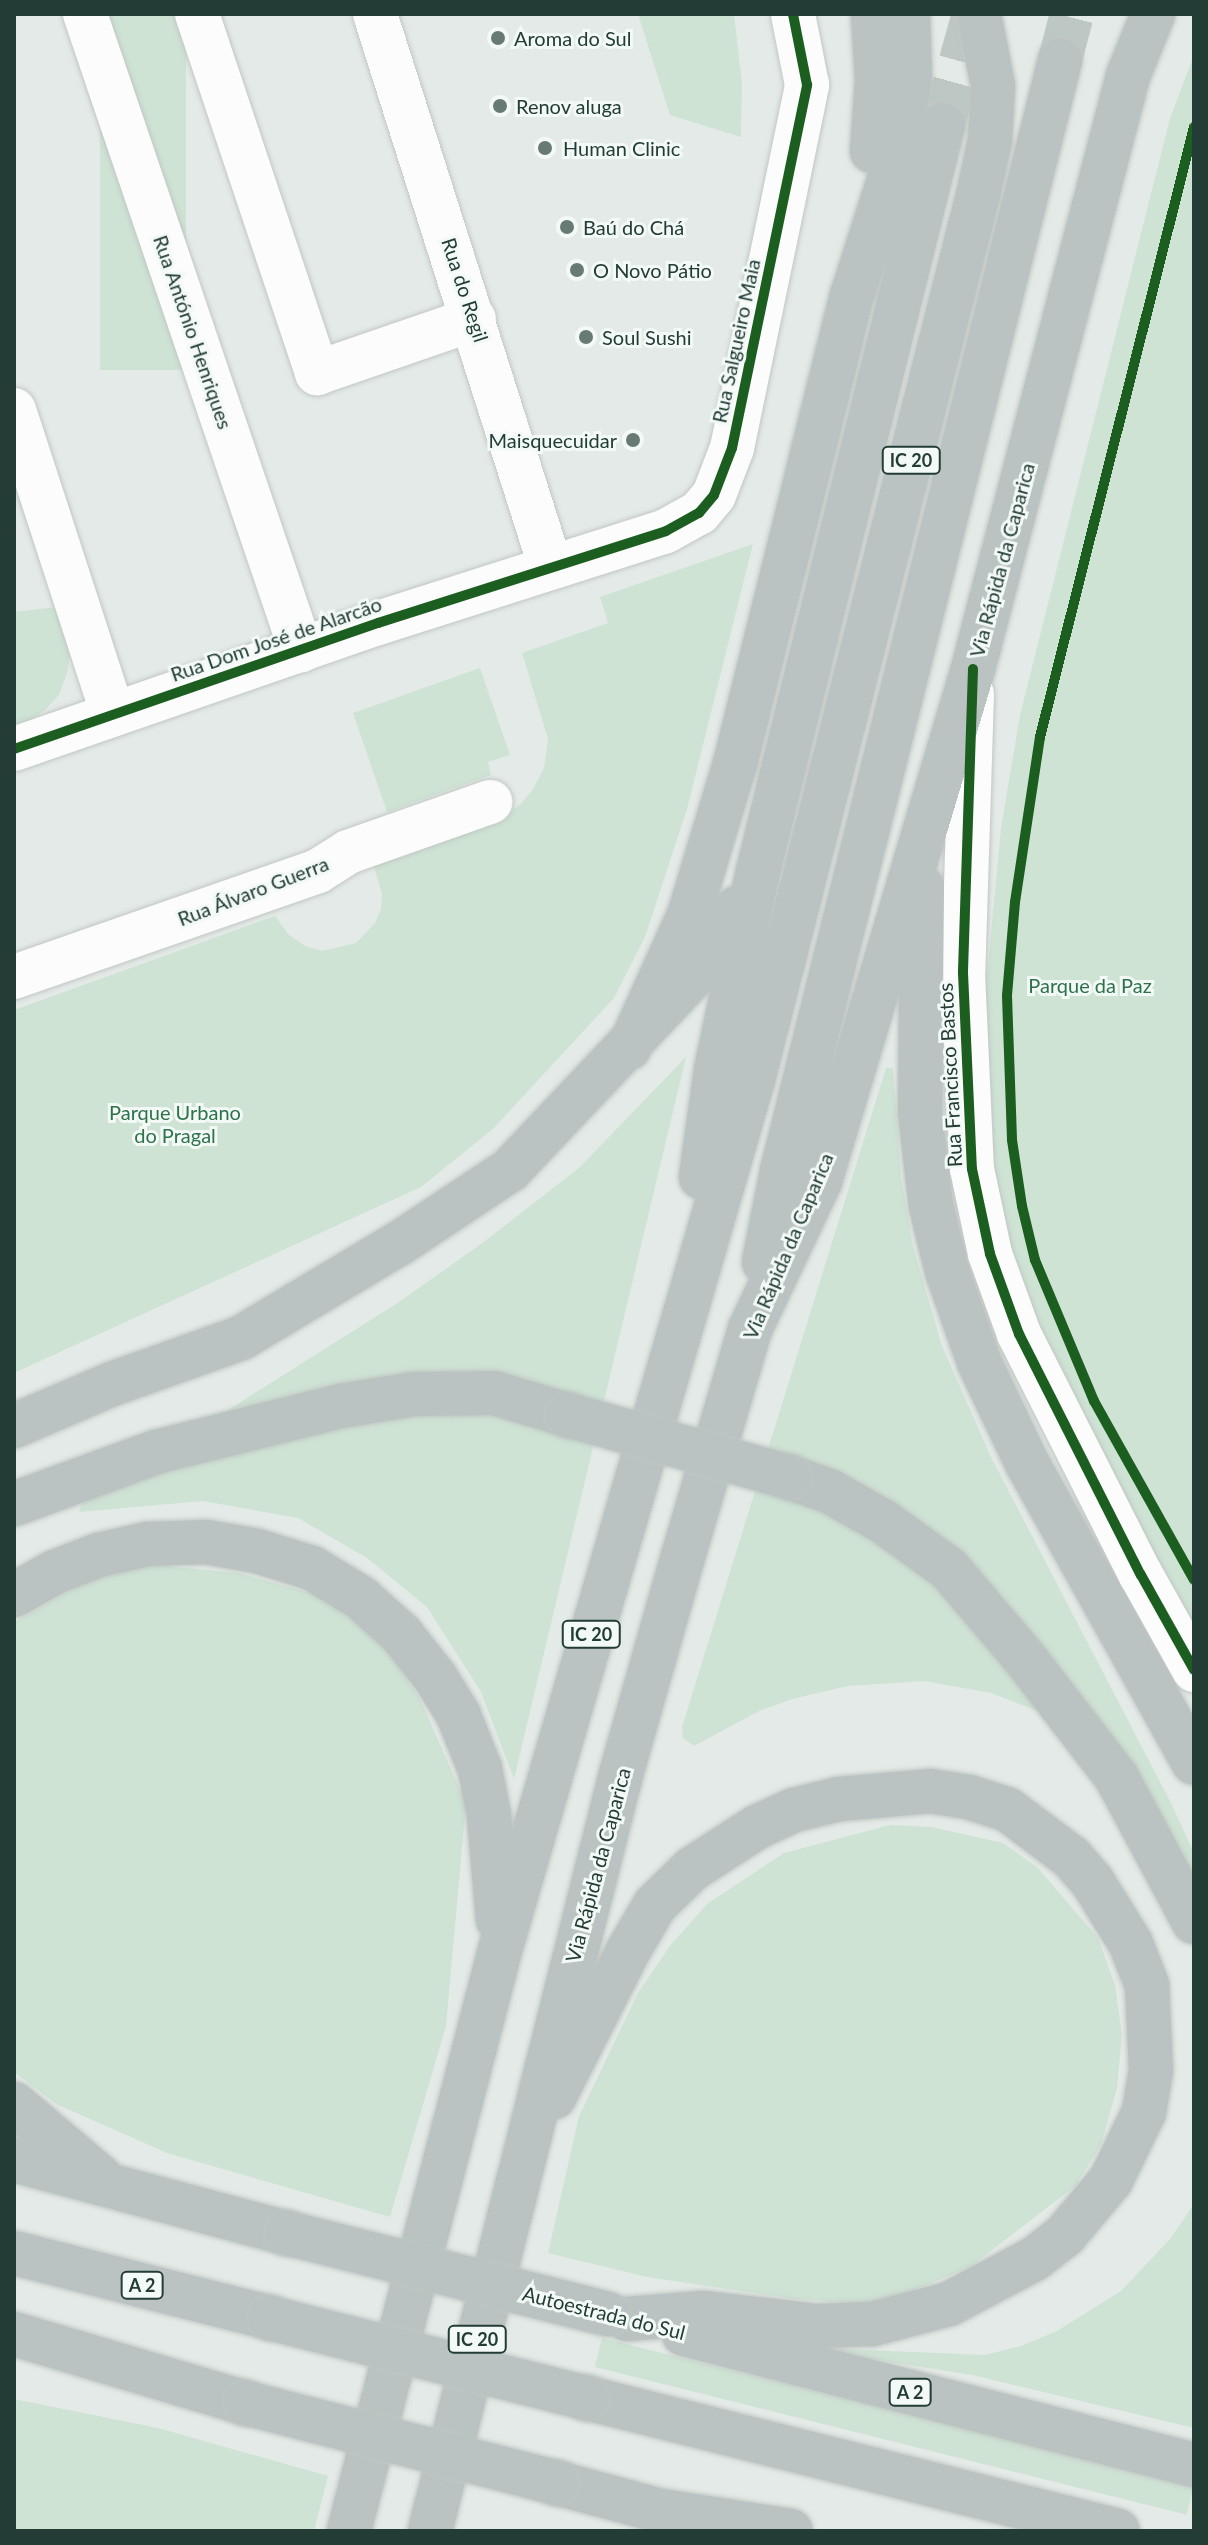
<!DOCTYPE html>
<meta charset="utf-8">
<style>
body{margin:0}
#map{position:relative;width:1208px;height:2545px;overflow:hidden;background:#e4eae7;font-family:Lato,sans-serif}
div>[style]{position:absolute}
[style*='--x']{left:calc(var(--x)*1px);top:calc(var(--y)*1px);width:calc(var(--w)*1px);rotate:calc(var(--a)*1deg)}
.green>*{inset:0;background:#cee3d4;transform-origin:0 0}
.highway-tunnel>*{height:44px;margin-top:-22px;transform-origin:0;background:repeating-linear-gradient(90deg,#bdc7c4 0 44px,transparent 0 66px)}
.roads{filter:drop-shadow(0 0 2px #c1c7c4) drop-shadow(0 0 2px #c1c7c4)}
.minor>*{height:44px;margin:-22px;padding:0 22px;transform-origin:22px;border-radius:22px;background:#fbfcfb}
.highway>*{height:44px;margin:-22px;padding:0 22px;transform-origin:22px;border-radius:22px;background:#bac3c1}
.bridges{filter:drop-shadow(0 0 2px #bdc6c3) drop-shadow(0 0 2px #bdc6c3)}
.highway-bridge>*{height:44px;margin:-22px;padding:0 22px;transform-origin:22px;border-radius:22px;background:#bac3c1}
.cycleway>*{height:10px;margin:-5px;padding:0 5px;transform-origin:5px;border-radius:5px;background:#1b5e20}
.dots>*{width:22px;height:22px;translate:-50% -50%;box-sizing:border-box;border:4px solid #f3f9f6;border-radius:50%}
span{translate:-50% -50%;white-space:nowrap;text-align:center;line-height:1.15;-webkit-text-stroke:6px #f3f9f6;paint-order:stroke}
.shield-label span{padding:2px 6px;background:#f3f9f6;border:2px solid;border-radius:6px;-webkit-text-stroke-width:0}
.shield-label{font-size:18px;color:#233d36;font-weight:700}
.poi-label{font-size:20px;color:#233d36}
.left{translate:0 -50%;text-align:left}
.right{translate:-100% -50%;text-align:right}
.street-label{font-size:20px;color:#233d36}
.park-label{font-size:20px;color:#2e724a}
.frame{position:absolute;inset:0;border:16px solid #233d36;pointer-events:none}
</style>
<div id="map">
<div class="green">
<div style="left:100px;top:14px;width:86px;height:356px"></div>
<div style="clip-path:polygon(638px 14px,734px 14px,742px 83px,741px 137px,670px 115px)"></div>
<div style="clip-path:polygon(1194px 55px,1194px 1630px,1053px 1370px,1007px 1243px,986px 1123px,985px 996px,1001px 828px,1020px 715px,1170px 118px)"></div>
<div style="clip-path:polygon(753px 544px,687px 809px,645px 937px,614px 998px,493px 1129px,421px 1187px,14px 1373px,14px 1010px,275px 916px,289px 935px,305px 946px,322px 951px,356px 943px,375px 923px,381px 909px,382px 894px,373px 863px,498px 820px,521px 804px,533px 789px,544px 768px,548px 739px,522px 653px,608px 623px,600px 597px)"></div>
<div style="clip-path:polygon(57px 607px,70px 651px,68px 670px,59px 695px,44px 711px,18px 728px,14px 717px,14px 612px)"></div>
<div style="clip-path:polygon(480px 668px,510px 755px,488px 762px,491px 775px,387px 812px,353px 713px)"></div>
<div style="clip-path:polygon(686px 1057px,514px 1779px,481px 1692px,427px 1607px,367px 1558px,298px 1518px,203px 1501px,79px 1512px,82px 1502px,396px 1304px,481px 1244px,579px 1168px)"></div>
<div style="clip-path:polygon(886px 1068px,893px 1068px,901px 1177px,913px 1246px,942px 1346px,991px 1457px,1171px 1803px,1194px 1853px,1194px 1883px,1053px 1717px,991px 1693px,924px 1681px,848px 1686px,792px 1699px,759px 1711px,694px 1746px,683px 1738px,682px 1727px)"></div>
<div style="clip-path:polygon(154px 1565px,239px 1573px,314px 1594px,379px 1637px,419px 1697px,466px 1803px,446px 2026px,390px 2217px,167px 2153px,56px 2104px,14px 2072px,14px 1622px,86px 1582px)"></div>
<div style="clip-path:polygon(890px 1825px,931px 1827px,1003px 1843px,1037px 1867px,1098px 1938px,1115px 1985px,1122px 2035px,1117px 2088px,1101px 2145px,1075px 2186px,970px 2267px,900px 2296px,868px 2304px,795px 2299px,647px 2277px,548px 2253px,579px 2116px,638px 1993px,669px 1947px,707px 1904px,784px 1853px)"></div>
<div style="clip-path:polygon(1194px 2204px,1194px 2428px,972px 2375px,840px 2354px,840px 2349px,985px 2355px,1021px 2346px,1057px 2331px,1121px 2291px,1170px 2239px)"></div>
<div style="left:602px;top:2338px;width:610px;height:30px;rotate:14deg"></div>
<div style="clip-path:polygon(14px 2399px,158px 2428px,328px 2476px,314px 2531px,14px 2531px)"></div>
</div>
<div class="highway-tunnel">
<div style="--x:1060;--y:60;--w:48;--a:-75.4"></div>
<div style="--x:943;--y:125;--w:115;--a:-74.4"></div>
</div>
<div class="roads">
<div class="minor">
<div style="--x:85;--y:14;--w:672;--a:71.24"></div>
<div style="--x:197;--y:14;--w:379;--a:71.5"></div>
<div style="--x:317;--y:373;--w:166;--a:-19"></div>
<div style="--x:375;--y:14;--w:581;--a:72.38"></div>
<div style="--x:14;--y:410;--w:320;--a:72"></div>
<div style="--x:972;--y:694;--w:279;--a:91.8"></div>
<div style="--x:963;--y:973;--w:196;--a:87.4"></div>
<div style="--x:972;--y:1169;--w:87;--a:78"></div>
<div style="--x:990;--y:1254;--w:85;--a:70.1"></div>
<div style="--x:1019;--y:1334;--w:270;--a:63.2"></div>
<div style="--x:1141;--y:1575;--w:109;--a:60.8"></div>
<div style="--x:14;--y:749;--w:385;--a:-19.1"></div>
<div style="--x:378;--y:623;--w:302;--a:-17.7"></div>
<div style="--x:666;--y:531;--w:38;--a:-29"></div>
<div style="--x:699;--y:513;--w:23;--a:-50"></div>
<div style="--x:714;--y:495;--w:50;--a:-69"></div>
<div style="--x:732;--y:448;--w:371;--a:-78.3"></div>
<div style="--x:807;--y:85;--w:72;--a:-101.2"></div>
<div style="--x:14;--y:977;--w:322;--a:-19.2"></div>
<div style="--x:318;--y:871;--w:36;--a:-32"></div>
<div style="--x:348;--y:852;--w:151;--a:-19.4"></div>
</div>
<div class="highway">
<div style="--x:872;--y:151;--w:71;--a:-86"></div>
<div style="--x:877;--y:80;--w:66;--a:-93.5"></div>
<div style="--x:922;--y:887;--w:226;--a:90.5"></div>
<div style="--x:920;--y:1113;--w:94;--a:83.3"></div>
<div style="--x:931;--y:1206;--w:67;--a:76.2"></div>
<div style="--x:947;--y:1271;--w:96;--a:70.6"></div>
<div style="--x:979;--y:1362;--w:112;--a:64.6"></div>
<div style="--x:1027;--y:1463;--w:343;--a:60.9"></div>
<div style="--x:629;--y:1048;--w:145;--a:-65.6"></div>
<div style="--x:689;--y:916;--w:159;--a:-73.2"></div>
<div style="--x:735;--y:764;--w:482;--a:-76"></div>
<div style="--x:852;--y:296;--w:145;--a:-72.3"></div>
<div style="--x:896;--y:158;--w:81;--a:-80.1"></div>
<div style="--x:910;--y:78;--w:64;--a:-91.8"></div>
<div style="--x:701;--y:1177;--w:108;--a:-82"></div>
<div style="--x:716;--y:1070;--w:203;--a:-78.1"></div>
<div style="--x:758;--y:871;--w:769;--a:-76.07"></div>
<div style="--x:764;--y:1262;--w:93;--a:-78.8"></div>
<div style="--x:782;--y:1171;--w:1145;--a:-75.95"></div>
<div style="--x:14;--y:1426;--w:107;--a:-23.2"></div>
<div style="--x:112;--y:1384;--w:137;--a:-19.6"></div>
<div style="--x:241;--y:1338;--w:185;--a:-30.9"></div>
<div style="--x:400;--y:1243;--w:132;--a:-33.6"></div>
<div style="--x:510;--y:1170;--w:285;--a:-46.6"></div>
<div style="--x:706;--y:963;--w:63;--a:-60.6"></div>
<div style="--x:789;--y:1477;--w:42;--a:19.3"></div>
<div style="--x:829;--y:1491;--w:63;--a:29.4"></div>
<div style="--x:884;--y:1522;--w:80;--a:35.9"></div>
<div style="--x:949;--y:1569;--w:121;--a:49.7"></div>
<div style="--x:1027;--y:1661;--w:148;--a:52.4"></div>
<div style="--x:1117;--y:1778;--w:163;--a:61.9"></div>
<div style="--x:14;--y:1504;--w:151;--a:-20.1"></div>
<div style="--x:156;--y:1452;--w:191;--a:-14"></div>
<div style="--x:341;--y:1406;--w:74;--a:-9.3"></div>
<div style="--x:414;--y:1394;--w:80;--a:-0.7"></div>
<div style="--x:494;--y:1393;--w:77;--a:16.6"></div>
<div style="--x:14;--y:1595;--w:47;--a:-29.3"></div>
<div style="--x:55;--y:1572;--w:47;--a:-21.1"></div>
<div style="--x:99;--y:1555;--w:50;--a:-12.7"></div>
<div style="--x:148;--y:1544;--w:58;--a:-2"></div>
<div style="--x:206;--y:1542;--w:52;--a:10"></div>
<div style="--x:257;--y:1551;--w:58;--a:17.2"></div>
<div style="--x:312;--y:1568;--w:57;--a:31.5"></div>
<div style="--x:361;--y:1598;--w:54;--a:42"></div>
<div style="--x:401;--y:1634;--w:55;--a:51.7"></div>
<div style="--x:435;--y:1677;--w:44;--a:58.1"></div>
<div style="--x:458;--y:1714;--w:59;--a:68.2"></div>
<div style="--x:480;--y:1769;--w:47;--a:78.9"></div>
<div style="--x:489;--y:1815;--w:105;--a:85.1"></div>
<div style="--x:554;--y:2097;--w:164;--a:-63.1"></div>
<div style="--x:628;--y:1951;--w:53;--a:-59.6"></div>
<div style="--x:655;--y:1905;--w:52;--a:-44.2"></div>
<div style="--x:692;--y:1869;--w:77;--a:-32.9"></div>
<div style="--x:757;--y:1827;--w:41;--a:-24.7"></div>
<div style="--x:794;--y:1810;--w:46;--a:-13.7"></div>
<div style="--x:839;--y:1799;--w:91;--a:-5"></div>
<div style="--x:930;--y:1791;--w:39;--a:9"></div>
<div style="--x:969;--y:1797;--w:40;--a:18"></div>
<div style="--x:1007;--y:1809;--w:80;--a:36.9"></div>
<div style="--x:1071;--y:1857;--w:32;--a:49"></div>
<div style="--x:1092;--y:1881;--w:74;--a:58.2"></div>
<div style="--x:1131;--y:1944;--w:44;--a:68.7"></div>
<div style="--x:1147;--y:1985;--w:85;--a:87.3"></div>
<div style="--x:1151;--y:2070;--w:43;--a:99.5"></div>
<div style="--x:1144;--y:2112;--w:76;--a:115.9"></div>
<div style="--x:1111;--y:2180;--w:72;--a:129.9"></div>
<div style="--x:1065;--y:2235;--w:39;--a:142"></div>
<div style="--x:1034;--y:2259;--w:96;--a:152.1"></div>
<div style="--x:949;--y:2304;--w:80;--a:165.4"></div>
<div style="--x:872;--y:2324;--w:55;--a:177.9"></div>
<div style="--x:817;--y:2326;--w:115;--a:-173.5"></div>
<div style="--x:703;--y:2313;--w:76;--a:175.5"></div>
<div style="--x:14;--y:2104;--w:113;--a:40.3"></div>
<div style="--x:14;--y:2160;--w:283;--a:15"></div>
<div style="--x:14;--y:2253;--w:264;--a:14.2"></div>
<div style="--x:14;--y:2334;--w:242;--a:16.6"></div>
<div style="--x:684;--y:2334;--w:527;--a:14.41"></div>
<div style="--x:587;--y:2398;--w:547;--a:14.06"></div>
<div style="--x:557;--y:2483;--w:108;--a:15.1"></div>
<div style="--x:661;--y:2511;--w:131;--a:8.8"></div>
<div style="--x:349;--y:2531;--w:600;--a:-75.43"></div>
<div style="--x:500;--y:1950;--w:906;--a:-73.79"></div>
<div style="--x:753;--y:1080;--w:913;--a:-75.74"></div>
<div style="--x:978;--y:195;--w:56;--a:-77.7"></div>
<div style="--x:990;--y:140;--w:54;--a:-86.8"></div>
<div style="--x:993;--y:86;--w:73;--a:-101"></div>
<div style="--x:430;--y:2531;--w:781;--a:-75.84"></div>
<div style="--x:621;--y:1774;--w:223;--a:-74.1"></div>
<div style="--x:682;--y:1560;--w:241;--a:-73.6"></div>
<div style="--x:750;--y:1329;--w:164;--a:-64.7"></div>
<div style="--x:820;--y:1181;--w:534;--a:-73.36"></div>
<div style="--x:973;--y:669;--w:613;--a:-75.35"></div>
<div style="--x:1128;--y:76;--w:67;--a:-68"></div>
</div>
</div>
<div class="bridges">
<div class="highway-bridge">
<div style="--x:568;--y:1415;--w:230;--a:15.7"></div>
<div style="--x:287;--y:2233;--w:331;--a:14.2"></div>
<div style="--x:270;--y:2318;--w:327;--a:14.2"></div>
<div style="--x:246;--y:2403;--w:321;--a:14.4"></div>
</div>
</div>
<div class="cycleway">
<div style="--x:1194;--y:127;--w:629;--a:104.17"></div>
<div style="--x:1040;--y:737;--w:167;--a:98.6"></div>
<div style="--x:1015;--y:902;--w:94;--a:94.9"></div>
<div style="--x:1007;--y:996;--w:144;--a:88"></div>
<div style="--x:1012;--y:1140;--w:67;--a:81.4"></div>
<div style="--x:1022;--y:1206;--w:56;--a:76.5"></div>
<div style="--x:1035;--y:1260;--w:153;--a:67.3"></div>
<div style="--x:1094;--y:1401;--w:205;--a:60.8"></div>
<div style="--x:973;--y:669;--w:304;--a:91.9"></div>
<div style="--x:963;--y:973;--w:196;--a:87.4"></div>
<div style="--x:972;--y:1169;--w:87;--a:78"></div>
<div style="--x:990;--y:1254;--w:85;--a:70.1"></div>
<div style="--x:1019;--y:1334;--w:270;--a:63.2"></div>
<div style="--x:1141;--y:1575;--w:109;--a:60.8"></div>
<div style="--x:14;--y:749;--w:385;--a:-19.1"></div>
<div style="--x:378;--y:623;--w:302;--a:-17.7"></div>
<div style="--x:666;--y:531;--w:38;--a:-29"></div>
<div style="--x:699;--y:513;--w:23;--a:-50"></div>
<div style="--x:714;--y:495;--w:50;--a:-69"></div>
<div style="--x:732;--y:448;--w:371;--a:-78.3"></div>
<div style="--x:807;--y:85;--w:72;--a:-101.2"></div>
</div>
<div class="dots">
<div style="left:498px;top:38px;background:#677a74"></div>
<div style="left:500px;top:106px;background:#677a74"></div>
<div style="left:545px;top:148px;background:#677a74"></div>
<div style="left:567px;top:227px;background:#677a74"></div>
<div style="left:577px;top:270px;background:#677a74"></div>
<div style="left:586px;top:337px;background:#677a74"></div>
<div style="left:633px;top:440px;background:#677a74"></div>
</div>
<div class="shield-label">
<span style="left:911px;top:460px">IC 20</span>
<span style="left:591px;top:1634px">IC 20</span>
<span style="left:142px;top:2285px">A 2</span>
<span style="left:477px;top:2339px">IC 20</span>
<span style="left:910px;top:2392px">A 2</span>
</div>
<div class="poi-label">
<span class="left" style="left:514px;top:38px">Aroma do Sul</span>
<span class="left" style="left:516px;top:106px">Renov aluga</span>
<span class="left" style="left:563px;top:148px">Human Clinic</span>
<span class="left" style="left:583px;top:227px">Baú do Chá</span>
<span class="left" style="left:593px;top:270px">O Novo Pátio</span>
<span class="left" style="left:602px;top:337px">Soul Sushi</span>
<span class="right" style="left:617px;top:440px">Maisquecuidar</span>
</div>
<div class="street-label">
<span style="left:465px;top:290px;rotate:72deg">Rua do Regil</span>
<span style="left:193px;top:332px;rotate:71deg">Rua António Henriques</span>
<span style="left:736px;top:341px;rotate:-78deg">Rua Salgueiro Maia</span>
<span style="left:1002px;top:560px;rotate:-75deg">Via Rápida da Caparica</span>
<span style="left:276px;top:639px;rotate:-19deg">Rua Dom José de Alarcão</span>
<span style="left:253px;top:891px;rotate:-21deg">Rua Álvaro Guerra</span>
<span style="left:950px;top:1075px;rotate:-93deg">Rua Francisco Bastos</span>
<span style="left:788px;top:1246px;rotate:-67deg">Via Rápida da Caparica</span>
<span style="left:598px;top:1865px;rotate:-75deg">Via Rápida da Caparica</span>
<span style="left:604px;top:2313px;rotate:14deg">Autoestrada do Sul</span>
</div>
<div class="park-label">
<span style="left:1090px;top:985px">Parque da Paz</span>
<span style="left:175px;top:1124px">Parque Urbano<br>do Pragal</span>
</div>
<div class="frame"></div>
</div>
